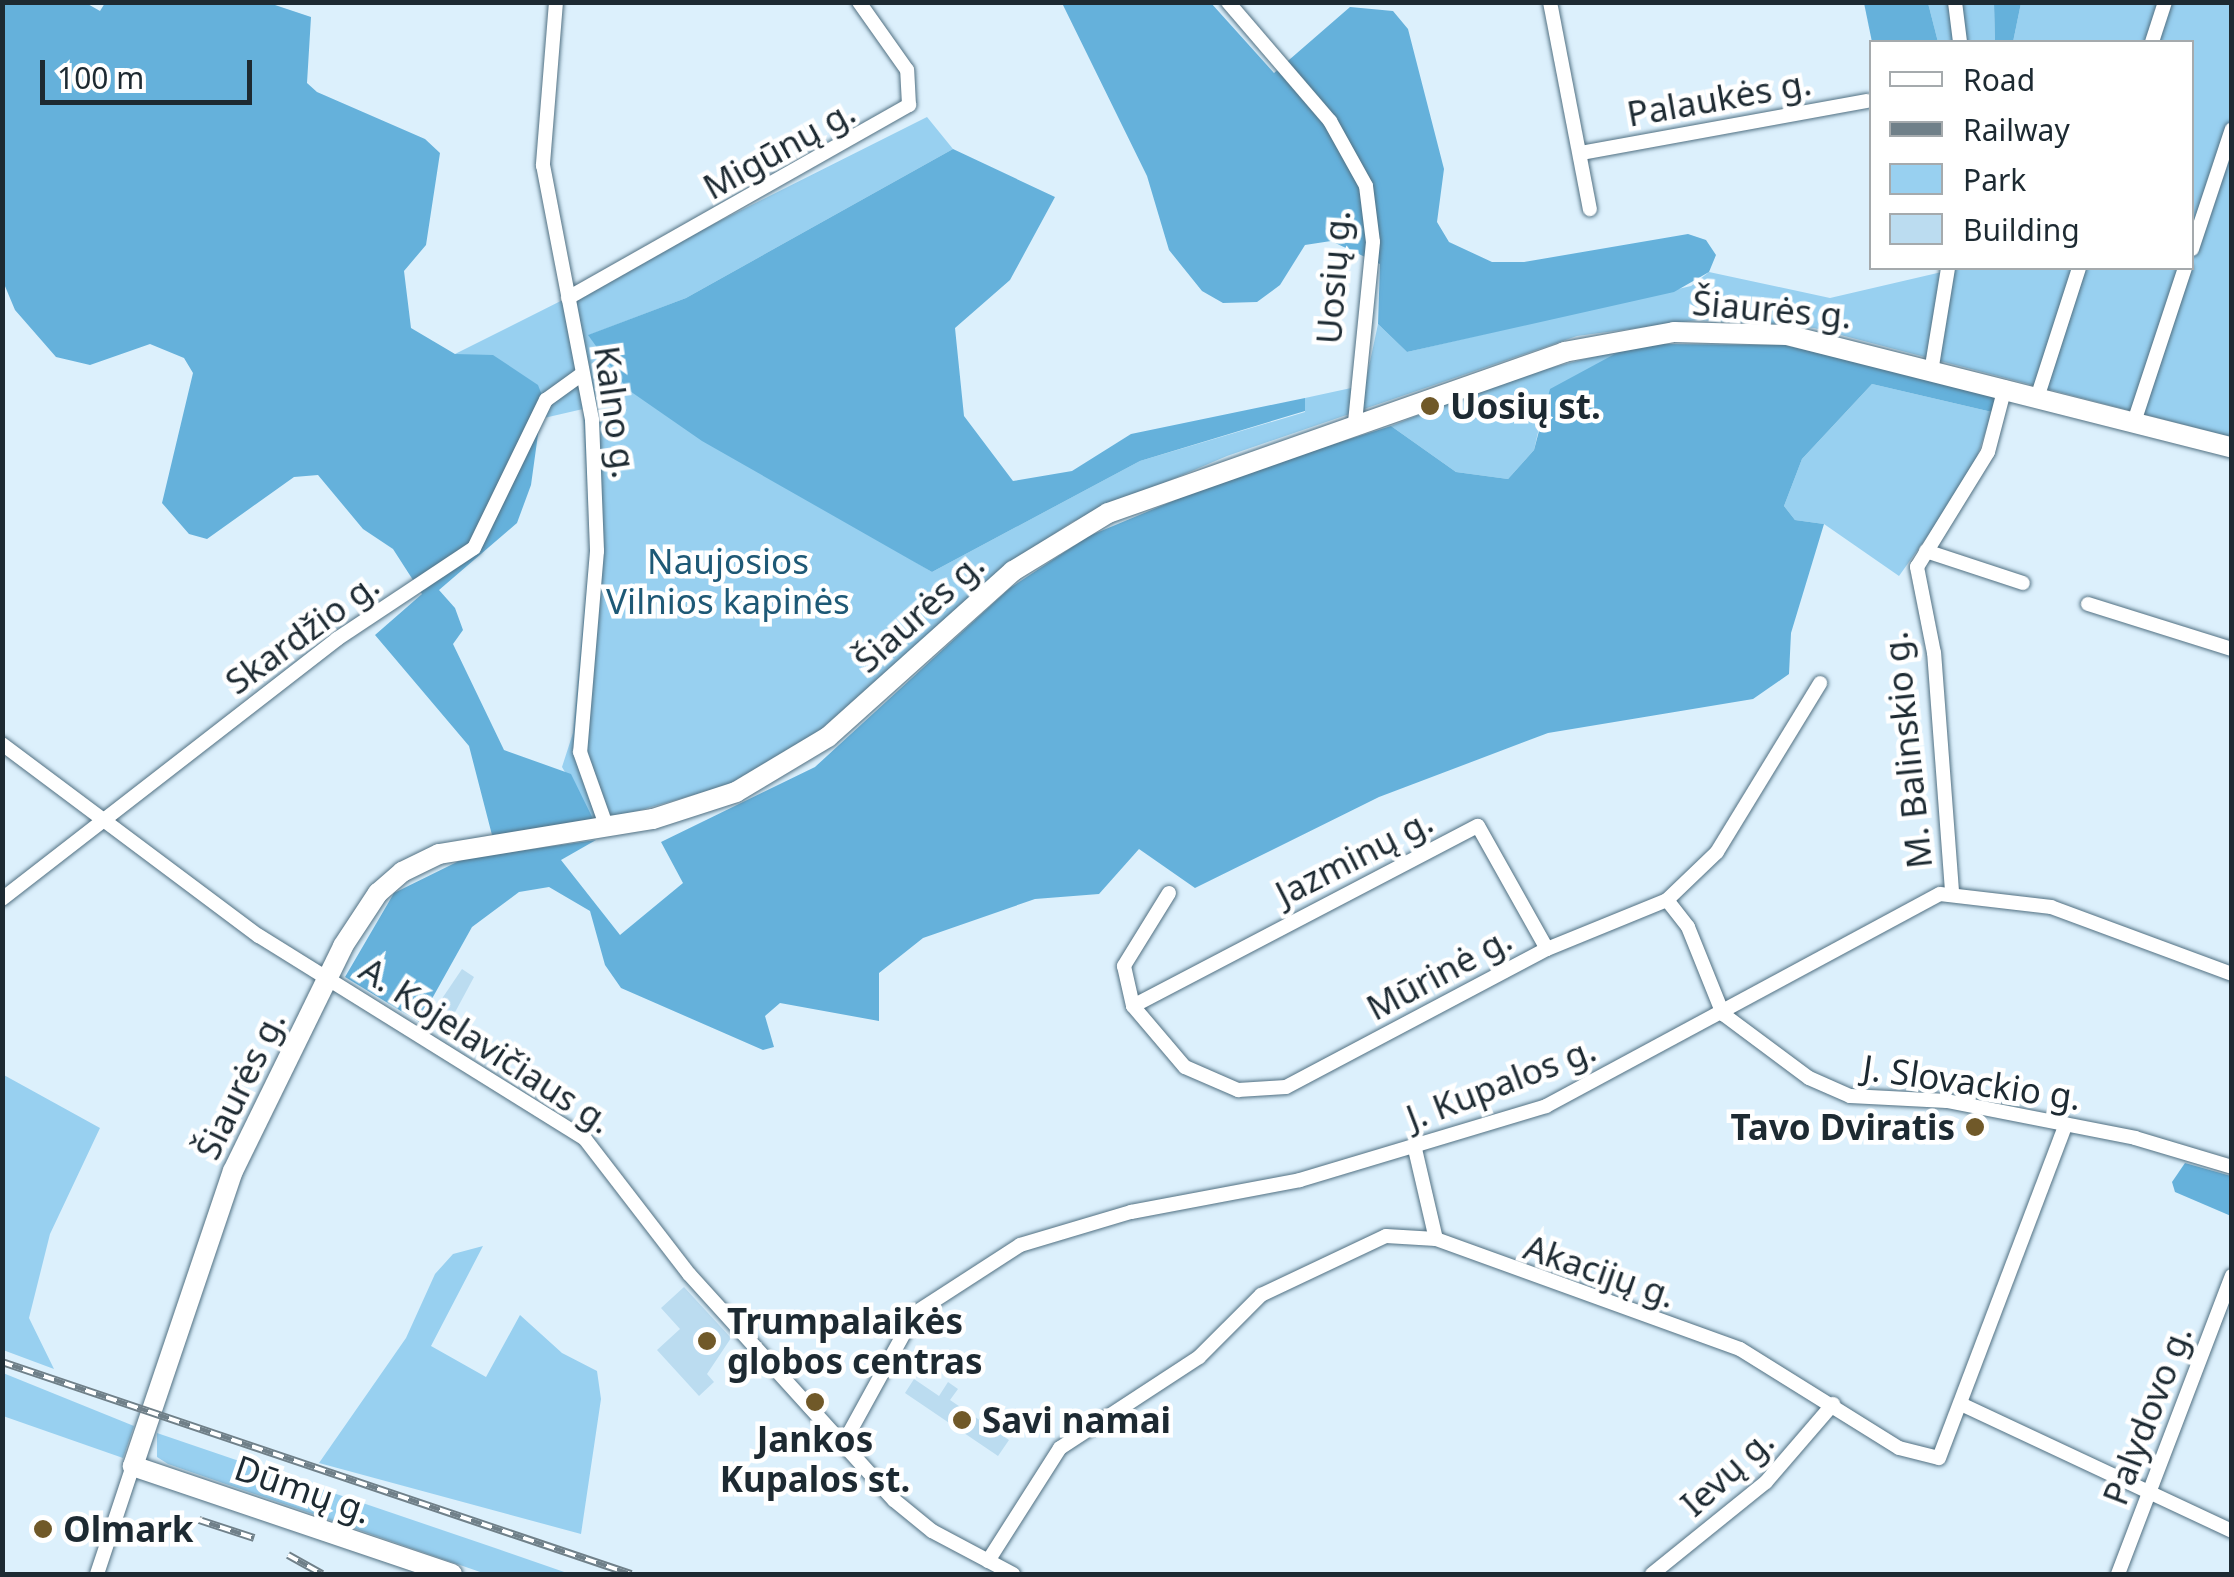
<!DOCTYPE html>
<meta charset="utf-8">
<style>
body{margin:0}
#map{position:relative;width:2234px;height:1577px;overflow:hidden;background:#dcf0fc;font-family:"Noto Sans",sans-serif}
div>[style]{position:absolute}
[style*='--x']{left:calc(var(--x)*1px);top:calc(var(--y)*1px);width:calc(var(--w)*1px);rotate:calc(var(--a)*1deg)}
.green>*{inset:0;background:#98d0f0}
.forest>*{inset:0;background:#65b1db}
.building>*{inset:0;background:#bbdcf0}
.roads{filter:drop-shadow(0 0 2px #517082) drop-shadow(0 0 2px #517082)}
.street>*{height:14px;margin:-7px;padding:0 7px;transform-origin:7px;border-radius:7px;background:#fff}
.secondary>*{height:20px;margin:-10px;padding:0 10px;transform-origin:10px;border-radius:10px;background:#fff}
.rail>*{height:8px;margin-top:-4px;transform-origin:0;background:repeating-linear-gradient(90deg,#fff 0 11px,#708089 0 22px);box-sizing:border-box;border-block:2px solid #708089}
.dots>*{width:28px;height:28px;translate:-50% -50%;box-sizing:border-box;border:5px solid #fff;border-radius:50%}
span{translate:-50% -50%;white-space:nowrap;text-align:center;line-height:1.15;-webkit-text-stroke:9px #fff;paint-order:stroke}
.street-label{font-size:35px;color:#1d2a32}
.poi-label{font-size:35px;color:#1d2a32;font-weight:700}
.left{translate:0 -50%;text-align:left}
.right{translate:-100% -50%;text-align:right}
.park-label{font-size:35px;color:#1e5976}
.frame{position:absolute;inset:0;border:5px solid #1d2a32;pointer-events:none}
.legend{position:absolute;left:1869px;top:40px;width:325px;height:230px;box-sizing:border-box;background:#fff;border:2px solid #a5aaad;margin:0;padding:12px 18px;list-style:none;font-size:30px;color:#1d2a32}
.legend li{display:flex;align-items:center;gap:20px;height:50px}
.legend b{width:50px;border:2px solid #a5aaad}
.scale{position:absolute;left:40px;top:60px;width:212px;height:45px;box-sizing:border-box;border:5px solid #1d2a32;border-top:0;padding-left:12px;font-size:30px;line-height:35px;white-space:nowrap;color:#1d2a32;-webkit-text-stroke:8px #fff;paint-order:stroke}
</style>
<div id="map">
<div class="green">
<div style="clip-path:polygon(1928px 3px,1994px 3px,1995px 42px,1938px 42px)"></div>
<div style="clip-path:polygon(2021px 3px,2231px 3px,2231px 437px,1814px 328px,1698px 320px,1577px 336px,1227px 456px,1072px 522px,1004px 567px,815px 735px,732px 784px,595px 823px,562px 767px,573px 733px,590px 548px,583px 409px,544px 418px,455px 354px,927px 117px,953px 149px,686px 298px,589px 335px,627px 389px,932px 572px,1140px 461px,1305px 412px,1305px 398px,1365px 385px,1378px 324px,1407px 352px,1691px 286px,1709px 272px,1830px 298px,1959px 268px,2192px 268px,2192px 42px,2013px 42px)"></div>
<div style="clip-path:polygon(1624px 349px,1539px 428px,1534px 450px,1508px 479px,1456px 472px,1391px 426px,1515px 377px)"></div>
<div style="clip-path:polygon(1872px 384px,1992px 412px,1971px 475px,1899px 576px,1824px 524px,1795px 520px,1784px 506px,1802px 459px)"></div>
<div style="clip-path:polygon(2px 1074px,100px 1128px,50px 1234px,29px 1318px,54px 1369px,3px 1350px)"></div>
<div style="clip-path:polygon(483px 1246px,431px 1346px,486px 1377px,520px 1315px,562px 1353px,597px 1371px,601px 1399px,581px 1534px,319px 1463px,406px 1338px,435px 1274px,453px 1254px)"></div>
<div style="clip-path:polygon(3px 1373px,134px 1426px,123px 1458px,3px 1416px)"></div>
<div style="clip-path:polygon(157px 1433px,498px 1549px,570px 1574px,486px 1574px,168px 1464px,157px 1457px)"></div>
</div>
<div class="forest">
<div style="clip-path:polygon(266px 2px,311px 17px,307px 83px,317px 92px,425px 139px,440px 153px,426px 245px,404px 271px,411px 328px,455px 354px,493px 355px,538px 385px,543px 398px,531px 485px,517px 523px,439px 590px,455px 608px,463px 630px,453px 644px,504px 750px,571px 774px,595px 823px,492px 835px,469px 746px,375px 635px,422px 594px,393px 549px,363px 529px,318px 475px,294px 477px,207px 539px,189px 534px,162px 503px,193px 373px,184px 358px,150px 344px,90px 365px,56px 357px,15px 310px,2px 279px,2px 3px,86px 3px,100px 11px,105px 3px)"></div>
<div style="clip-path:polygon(1062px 3px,1211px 3px,1274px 73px,1350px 7px,1393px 11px,1408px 29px,1444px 169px,1437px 222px,1449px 242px,1492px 262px,1524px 262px,1688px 234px,1706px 240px,1716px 255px,1709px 272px,1674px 292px,1407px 352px,1378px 324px,1380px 264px,1331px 241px,1305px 245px,1280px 285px,1257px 302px,1223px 303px,1202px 291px,1169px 250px,1147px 176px)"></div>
<div style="clip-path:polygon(1864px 3px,1928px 3px,1938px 42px,1872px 42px)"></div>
<div style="clip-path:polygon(1994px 3px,2021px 3px,2013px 42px,1995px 42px)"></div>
<div style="clip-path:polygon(953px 149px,1055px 197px,1010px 280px,955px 328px,964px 416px,1013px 481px,1072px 471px,1131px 434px,1305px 398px,1305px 411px,1140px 461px,932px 572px,702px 441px,627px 389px,588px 335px,686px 298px)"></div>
<div style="clip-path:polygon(1659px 344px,1784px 345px,1998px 395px,1992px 412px,1872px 384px,1802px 459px,1784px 506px,1795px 520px,1824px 524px,1791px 633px,1789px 674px,1753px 699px,1548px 733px,1379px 797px,1195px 888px,1139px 849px,1099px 894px,1035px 899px,923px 938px,879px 973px,879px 1021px,780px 1003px,765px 1016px,774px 1047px,763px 1050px,621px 988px,605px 965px,590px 911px,549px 887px,519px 892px,472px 927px,419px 1022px,345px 977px,394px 893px,463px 859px,596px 840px,561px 860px,620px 935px,683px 883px,661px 842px,815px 767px,1010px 588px,1089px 536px,1233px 476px,1391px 426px,1456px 472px,1508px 479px,1534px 450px,1550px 389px,1624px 349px)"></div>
<div style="clip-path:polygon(2185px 1163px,2231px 1176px,2231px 1216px,2175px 1192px,2172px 1182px)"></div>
</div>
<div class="building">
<div style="clip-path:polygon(462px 969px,474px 977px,453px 1016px,437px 1006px)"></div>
<div style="clip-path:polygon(684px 1287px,731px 1338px,707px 1374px,714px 1382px,699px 1396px,657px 1350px,680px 1329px,661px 1308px)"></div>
<div style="clip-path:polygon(914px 1379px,939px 1396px,948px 1382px,958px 1389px,950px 1400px,1009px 1440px,998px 1456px,905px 1393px)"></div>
</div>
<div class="roads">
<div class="street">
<div style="--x:556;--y:2;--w:164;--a:94.6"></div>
<div style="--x:543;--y:165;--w:260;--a:79.1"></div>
<div style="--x:592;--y:420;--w:131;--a:87.8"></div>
<div style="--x:597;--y:551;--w:202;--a:94.8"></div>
<div style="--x:580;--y:752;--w:81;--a:70.4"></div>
<div style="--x:1228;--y:2;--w:157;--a:49.4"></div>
<div style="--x:1330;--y:121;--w:74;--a:61"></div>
<div style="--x:1366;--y:186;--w:56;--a:82.9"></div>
<div style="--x:1373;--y:242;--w:181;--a:95.7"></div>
<div style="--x:1550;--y:2;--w:211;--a:79.1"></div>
<div style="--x:1955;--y:2;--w:40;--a:82.9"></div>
<div style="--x:2152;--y:42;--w:42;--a:-72"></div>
<div style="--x:1581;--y:153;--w:291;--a:-10.3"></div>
<div style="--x:2192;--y:249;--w:126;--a:-71.6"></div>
<div style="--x:568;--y:298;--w:392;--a:-29.5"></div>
<div style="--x:909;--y:105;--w:35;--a:-93"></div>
<div style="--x:907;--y:70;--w:83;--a:-125.2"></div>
<div style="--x:1932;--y:366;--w:99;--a:-80.7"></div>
<div style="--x:2038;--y:395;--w:133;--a:-72.1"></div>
<div style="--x:2134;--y:422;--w:162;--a:-71.7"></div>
<div style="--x:1926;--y:551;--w:102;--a:18.3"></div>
<div style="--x:2088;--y:604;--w:151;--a:17.4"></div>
<div style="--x:2;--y:744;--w:321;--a:36.8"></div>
<div style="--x:259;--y:936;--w:384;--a:31.9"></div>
<div style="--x:585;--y:1139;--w:170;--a:52.4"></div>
<div style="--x:689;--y:1274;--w:305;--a:47.8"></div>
<div style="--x:894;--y:1500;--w:49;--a:39.2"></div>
<div style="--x:932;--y:1531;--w:92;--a:28"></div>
<div style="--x:1952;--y:891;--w:239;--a:-94.3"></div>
<div style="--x:1934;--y:653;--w:88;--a:-101.2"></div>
<div style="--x:1917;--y:567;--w:135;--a:-58.3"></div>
<div style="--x:1988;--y:452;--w:67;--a:-75.3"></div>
<div style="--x:1169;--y:893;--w:86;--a:121.7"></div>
<div style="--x:1124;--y:966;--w:41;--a:77.3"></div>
<div style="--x:1133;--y:1006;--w:80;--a:49.6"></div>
<div style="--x:1185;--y:1067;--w:58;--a:23.5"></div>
<div style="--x:1238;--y:1090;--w:48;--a:-3.6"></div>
<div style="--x:1286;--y:1087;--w:295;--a:-27.9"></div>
<div style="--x:1547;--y:949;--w:130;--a:-22.2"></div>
<div style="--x:1667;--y:900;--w:69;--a:-43.8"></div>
<div style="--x:1717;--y:852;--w:198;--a:-58.6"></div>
<div style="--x:2;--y:899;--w:424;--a:-37.8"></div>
<div style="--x:337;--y:639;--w:164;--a:-33.6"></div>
<div style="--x:474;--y:548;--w:165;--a:-64.1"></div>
<div style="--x:546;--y:400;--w:44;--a:-35.8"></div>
<div style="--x:1667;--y:900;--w:34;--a:52"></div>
<div style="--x:1688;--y:927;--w:94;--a:68.1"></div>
<div style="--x:1723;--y:1014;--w:107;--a:36.7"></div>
<div style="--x:1809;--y:1078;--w:45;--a:23.7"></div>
<div style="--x:1850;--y:1096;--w:97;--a:3"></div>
<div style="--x:1947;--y:1101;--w:192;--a:11.1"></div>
<div style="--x:2135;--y:1138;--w:101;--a:16.6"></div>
<div style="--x:1133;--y:1006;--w:389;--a:-27.6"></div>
<div style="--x:1478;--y:826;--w:141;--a:60.7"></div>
<div style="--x:1415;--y:1149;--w:92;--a:76.9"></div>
<div style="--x:1963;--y:1405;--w:297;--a:25.1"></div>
<div style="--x:842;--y:1446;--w:152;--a:-61.2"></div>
<div style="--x:915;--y:1313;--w:125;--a:-32.9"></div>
<div style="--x:1020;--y:1245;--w:116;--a:-16.6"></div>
<div style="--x:1131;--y:1212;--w:172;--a:-10.7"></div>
<div style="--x:1300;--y:1180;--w:257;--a:-16.7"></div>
<div style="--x:1546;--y:1106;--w:447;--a:-28.3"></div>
<div style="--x:1940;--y:894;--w:112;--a:6.7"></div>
<div style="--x:2051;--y:907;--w:193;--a:20.3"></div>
<div style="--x:988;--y:1561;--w:134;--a:-57.5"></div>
<div style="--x:1060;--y:1448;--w:166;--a:-33.2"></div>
<div style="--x:1199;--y:1357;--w:88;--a:-45"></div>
<div style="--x:1261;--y:1295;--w:138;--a:-25.3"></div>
<div style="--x:1386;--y:1236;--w:50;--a:3.4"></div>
<div style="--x:1436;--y:1239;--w:323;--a:19.9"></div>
<div style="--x:1740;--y:1349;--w:187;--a:31.9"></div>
<div style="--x:1899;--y:1448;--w:41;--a:14"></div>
<div style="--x:1939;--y:1458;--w:357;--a:-69.2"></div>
<div style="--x:97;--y:1574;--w:114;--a:-71.6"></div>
<div style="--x:1652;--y:1574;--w:146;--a:-38.9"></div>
<div style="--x:1766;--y:1482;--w:103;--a:-49.3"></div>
<div style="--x:2118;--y:1574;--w:319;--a:-69.1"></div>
</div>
<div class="secondary">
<div style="--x:452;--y:1574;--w:337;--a:-161.3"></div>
<div style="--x:133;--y:1466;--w:311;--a:-71.3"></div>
<div style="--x:233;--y:1171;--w:250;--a:-63.9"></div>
<div style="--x:343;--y:946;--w:64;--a:-56.6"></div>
<div style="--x:378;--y:893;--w:32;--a:-41"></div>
<div style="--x:402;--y:872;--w:41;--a:-25.9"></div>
<div style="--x:439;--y:854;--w:217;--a:-9.3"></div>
<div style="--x:653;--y:819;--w:87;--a:-18"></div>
<div style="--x:736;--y:792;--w:107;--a:-30.9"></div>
<div style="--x:828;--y:737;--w:249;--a:-41.9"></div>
<div style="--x:1013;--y:571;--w:111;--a:-31.4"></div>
<div style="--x:1108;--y:513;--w:484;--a:-19.4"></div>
<div style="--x:1564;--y:352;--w:112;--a:-10.3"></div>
<div style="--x:1674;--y:332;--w:113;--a:1.5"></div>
<div style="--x:1787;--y:335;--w:459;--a:14.2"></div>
</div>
</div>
<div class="rail">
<div style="--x:2;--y:1362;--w:664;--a:18.63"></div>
<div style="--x:199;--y:1520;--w:58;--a:18.1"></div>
<div style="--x:288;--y:1555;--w:39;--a:29"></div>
</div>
<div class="dots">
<div style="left:1430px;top:406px;background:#705929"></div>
<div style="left:1975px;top:1127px;background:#705929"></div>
<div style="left:707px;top:1341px;background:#705929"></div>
<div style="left:815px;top:1402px;background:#705929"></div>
<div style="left:962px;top:1420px;background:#705929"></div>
<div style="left:43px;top:1529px;background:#705929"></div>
</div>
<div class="street-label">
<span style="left:1719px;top:98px;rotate:-10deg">Palaukės g.</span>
<span style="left:779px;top:149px;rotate:-29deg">Migūnų g.</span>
<span style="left:1333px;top:277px;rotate:-86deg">Uosių g.</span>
<span style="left:1772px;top:309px;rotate:5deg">Šiaurės g.</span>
<span style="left:616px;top:412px;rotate:82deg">Kalno g.</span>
<span style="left:919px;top:612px;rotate:-42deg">Šiaurės g.</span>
<span style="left:302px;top:633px;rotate:-36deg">Skardžio g.</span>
<span style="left:1907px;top:750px;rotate:-96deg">M. Balinskio g.</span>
<span style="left:1354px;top:857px;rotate:-27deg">Jazminų g.</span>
<span style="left:1439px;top:973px;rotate:-28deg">Mūrinė g.</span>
<span style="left:486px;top:1045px;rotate:33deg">A. Kojelavičiaus g.</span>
<span style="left:1972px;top:1082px;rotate:8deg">J. Slovackio g.</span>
<span style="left:1501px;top:1083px;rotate:-21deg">J. Kupalos g.</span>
<span style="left:240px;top:1085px;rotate:-64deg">Šiaurės g.</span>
<span style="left:1600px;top:1271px;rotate:19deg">Akacijų g.</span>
<span style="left:2147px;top:1415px;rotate:-69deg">Palydovo g.</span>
<span style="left:1727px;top:1472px;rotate:-42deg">Ievų g.</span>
<span style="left:303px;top:1489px;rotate:19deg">Dūmų g.</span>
</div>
<div class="poi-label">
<span class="left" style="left:1450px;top:406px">Uosių st.</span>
<span class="right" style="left:1955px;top:1127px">Tavo Dviratis</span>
<span class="left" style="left:727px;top:1341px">Trumpalaikės<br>globos centras</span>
<span class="left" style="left:982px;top:1420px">Savi namai</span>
<span style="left:815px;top:1459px">Jankos<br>Kupalos st.</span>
<span class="left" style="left:63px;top:1529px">Olmark</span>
</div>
<div class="park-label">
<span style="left:728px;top:581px">Naujosios<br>Vilnios kapinės</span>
</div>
<div class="frame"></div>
<ul class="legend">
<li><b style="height:12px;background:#fff"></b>Road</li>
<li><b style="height:12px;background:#708089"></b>Railway</li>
<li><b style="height:28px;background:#98d0f0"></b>Park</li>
<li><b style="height:28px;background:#bbdcf0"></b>Building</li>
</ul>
<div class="scale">100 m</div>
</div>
